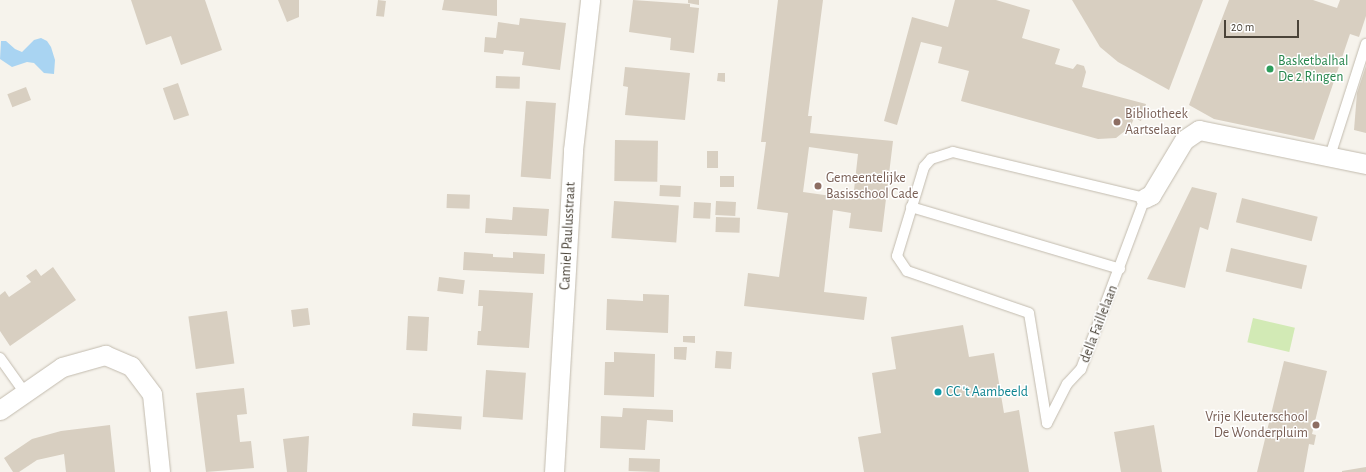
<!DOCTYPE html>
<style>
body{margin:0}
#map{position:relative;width:1366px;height:472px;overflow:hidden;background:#f6f3ec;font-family:"Alegreya Sans",sans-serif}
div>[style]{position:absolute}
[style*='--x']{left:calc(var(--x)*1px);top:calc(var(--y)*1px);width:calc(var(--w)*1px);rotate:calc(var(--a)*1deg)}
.green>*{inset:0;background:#d2eab5;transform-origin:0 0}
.water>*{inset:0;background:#a9d4f2}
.building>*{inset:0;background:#d8cfc1;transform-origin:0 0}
.roads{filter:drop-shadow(0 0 1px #c2bbae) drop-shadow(0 0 1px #c2bbae)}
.lane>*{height:10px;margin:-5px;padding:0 5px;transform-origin:5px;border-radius:5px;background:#fff}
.street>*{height:19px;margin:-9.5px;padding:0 9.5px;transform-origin:9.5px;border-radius:9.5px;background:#fff}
.dots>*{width:11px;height:11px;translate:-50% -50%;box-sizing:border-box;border:2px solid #fff;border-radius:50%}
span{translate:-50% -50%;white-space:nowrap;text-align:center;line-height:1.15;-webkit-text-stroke:3px #fff;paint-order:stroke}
.leisure-label{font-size:14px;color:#27864d}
.left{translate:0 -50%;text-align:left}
.education-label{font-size:14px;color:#785e54}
.right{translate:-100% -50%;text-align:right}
.street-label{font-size:14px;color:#4b4439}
.culture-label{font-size:14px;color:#0d838f}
.scale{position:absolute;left:1224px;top:20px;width:75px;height:18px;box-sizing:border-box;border:2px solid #4b4439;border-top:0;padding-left:5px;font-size:12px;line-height:14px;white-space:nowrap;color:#4b4439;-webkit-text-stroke:3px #fff;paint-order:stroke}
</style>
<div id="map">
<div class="green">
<div style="left:1253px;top:318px;width:43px;height:25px;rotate:13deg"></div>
</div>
<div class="water">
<div style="clip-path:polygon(41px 38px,47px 41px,51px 47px,55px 60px,54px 74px,44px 73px,34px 63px,27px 62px,12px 67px,0 59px,1px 41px,6px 41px,15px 49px,22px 52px,34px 40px)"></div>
</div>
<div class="building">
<div style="clip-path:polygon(131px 0,205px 0,222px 50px,181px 65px,171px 36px,146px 45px)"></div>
<div style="clip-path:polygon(278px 0,299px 0,299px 17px,287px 22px)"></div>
<div style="left:378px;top:0;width:8px;height:16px;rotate:7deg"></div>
<div style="clip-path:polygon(444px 0,497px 0,497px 16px,442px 10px)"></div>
<div style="clip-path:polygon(633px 0,690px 4px,690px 7px,699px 8px,694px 53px,670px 50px,671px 38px,629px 32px)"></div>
<div style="clip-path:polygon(688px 0,699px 0,699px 5px,688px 3px)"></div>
<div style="clip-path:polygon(evenodd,778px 0,823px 0,808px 116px,812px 116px,810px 133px,893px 141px,882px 232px,849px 228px,851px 213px,833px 210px,824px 292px,867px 297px,864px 320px,744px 306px,748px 273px,779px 277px,788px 213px,757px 209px,766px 142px,761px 142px,778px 0,809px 147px,858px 154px,853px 199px,803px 192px,809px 147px)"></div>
<div style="clip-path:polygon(955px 0,996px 0,1030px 10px,1022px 38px,1060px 49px,1055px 64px,1073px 69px,1077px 64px,1084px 66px,1086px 72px,1082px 87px,1146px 104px,1141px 121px,1134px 118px,1131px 126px,1116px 138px,1098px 139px,961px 101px,969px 71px,938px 63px,942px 47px,921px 42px,897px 125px,884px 121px,912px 17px,948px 27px)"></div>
<div style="clip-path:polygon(1072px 0,1203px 0,1169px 90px,1118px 62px,1100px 47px)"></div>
<div style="clip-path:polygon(1229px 0,1313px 0,1337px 8px,1340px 0,1366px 0,1366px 16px,1359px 37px,1350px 34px,1314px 140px,1214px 119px,1189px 105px)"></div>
<div style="clip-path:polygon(520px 18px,566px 23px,560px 70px,522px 65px,524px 52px,504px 50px,503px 54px,484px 52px,485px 37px,496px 38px,498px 22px,519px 25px)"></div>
<div style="clip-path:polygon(1366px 66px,1366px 133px,1354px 130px,1357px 93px)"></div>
<div style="clip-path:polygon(625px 67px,690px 73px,685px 120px,625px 115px,628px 87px,623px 86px)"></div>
<div style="clip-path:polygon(718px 73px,725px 73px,725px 82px,717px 81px)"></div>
<div style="left:496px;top:76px;width:24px;height:12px;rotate:2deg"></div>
<div style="left:178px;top:83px;width:34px;height:16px;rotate:71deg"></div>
<div style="left:26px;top:87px;width:14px;height:20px;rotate:69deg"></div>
<div style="left:526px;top:101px;width:30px;height:76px;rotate:4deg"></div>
<div style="left:615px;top:140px;width:43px;height:41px;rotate:1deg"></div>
<div style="left:707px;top:151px;width:11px;height:17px"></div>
<div style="left:720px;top:176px;width:14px;height:11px"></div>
<div style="left:660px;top:185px;width:21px;height:11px;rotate:3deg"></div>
<div style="clip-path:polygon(1192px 187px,1217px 193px,1208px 230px,1200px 227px,1185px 288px,1147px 279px)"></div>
<div style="left:447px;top:194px;width:23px;height:14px;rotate:2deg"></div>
<div style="left:1242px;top:198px;width:78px;height:25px;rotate:14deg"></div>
<div style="left:614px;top:201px;width:65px;height:37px;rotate:4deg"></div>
<div style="left:716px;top:201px;width:20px;height:14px;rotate:3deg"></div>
<div style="left:694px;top:202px;width:17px;height:16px;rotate:3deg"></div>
<div style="clip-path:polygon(513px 207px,549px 209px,547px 236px,485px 233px,486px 218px,512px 220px)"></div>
<div style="left:716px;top:217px;width:24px;height:15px;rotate:2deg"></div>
<div style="left:1231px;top:248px;width:78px;height:24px;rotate:13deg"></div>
<div style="clip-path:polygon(464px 252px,493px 254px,493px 257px,513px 258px,513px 252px,545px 254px,544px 274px,463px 270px)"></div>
<div style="clip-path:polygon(53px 267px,76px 300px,10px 346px,0 331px,0 295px,5px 291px,9px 297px,31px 282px,26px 276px,36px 269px,41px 276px)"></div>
<div style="left:439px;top:277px;width:26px;height:14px;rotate:7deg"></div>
<div style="clip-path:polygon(479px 290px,533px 293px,529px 348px,477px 345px,478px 331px,481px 331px,483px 306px,478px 306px)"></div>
<div style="clip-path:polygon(643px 294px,669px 295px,668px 333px,606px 330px,607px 299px,643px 301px)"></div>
<div style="left:308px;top:308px;width:17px;height:17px;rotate:83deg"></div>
<div style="left:227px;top:311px;width:53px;height:39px;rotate:82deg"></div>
<div style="left:408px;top:316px;width:21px;height:34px;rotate:3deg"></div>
<div style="clip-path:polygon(963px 325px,969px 357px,994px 353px,1004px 413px,1019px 410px,1029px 472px,864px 472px,858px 437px,881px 433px,872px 373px,896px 369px,891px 337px)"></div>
<div style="clip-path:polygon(683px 336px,695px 336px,695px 343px,683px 342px)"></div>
<div style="clip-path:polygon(674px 347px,687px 347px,686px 360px,674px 359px)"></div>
<div style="left:716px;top:351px;width:16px;height:17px;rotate:4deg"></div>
<div style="clip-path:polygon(614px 352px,655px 354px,654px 397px,604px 395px,605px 362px,614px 362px)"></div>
<div style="clip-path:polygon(1284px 361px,1327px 371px,1312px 434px,1316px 435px,1314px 445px,1309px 444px,1304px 472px,1257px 472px)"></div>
<div style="left:486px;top:370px;width:40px;height:47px;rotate:4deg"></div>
<div style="clip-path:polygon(244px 388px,247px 414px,237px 415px,240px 442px,251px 441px,254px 468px,206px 472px,196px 393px)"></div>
<div style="clip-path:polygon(623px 408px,673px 410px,673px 422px,647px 420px,645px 450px,600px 448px,601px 416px,622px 417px)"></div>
<div style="left:413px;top:413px;width:49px;height:13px;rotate:4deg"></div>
<div style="clip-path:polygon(110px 425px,115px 472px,66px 472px,64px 454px,37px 460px,19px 472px,13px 472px,4px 458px,32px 439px,61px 431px)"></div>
<div style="clip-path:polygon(1154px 425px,1162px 472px,1121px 472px,1114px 432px)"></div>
<div style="clip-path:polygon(309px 436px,307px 472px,287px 472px,283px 439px)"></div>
<div style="left:629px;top:458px;width:31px;height:13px;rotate:2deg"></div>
<div style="clip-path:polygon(1366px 467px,1366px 472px,1342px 472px,1342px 471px)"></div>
</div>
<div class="roads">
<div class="lane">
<div style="--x:953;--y:152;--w:197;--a:13.5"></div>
<div style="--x:1145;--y:198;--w:183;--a:110.5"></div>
<div style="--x:1081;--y:369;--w:21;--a:133"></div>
<div style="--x:1067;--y:384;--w:44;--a:117.1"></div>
<div style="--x:1047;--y:423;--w:111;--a:-99.3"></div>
<div style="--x:1029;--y:313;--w:129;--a:-161"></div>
<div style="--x:907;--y:271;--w:18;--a:-124"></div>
<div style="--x:897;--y:256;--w:93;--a:-73.1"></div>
<div style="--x:924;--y:167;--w:11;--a:-49"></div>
<div style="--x:931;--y:159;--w:23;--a:-18"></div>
<div style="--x:1330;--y:156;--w:118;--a:-72.2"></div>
<div style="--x:911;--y:207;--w:218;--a:16.5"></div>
<div style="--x:0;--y:358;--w:43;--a:54.5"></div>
</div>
<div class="street">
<div style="--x:1145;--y:198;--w:7;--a:-27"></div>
<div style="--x:1151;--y:195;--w:64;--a:-59"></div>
<div style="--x:1184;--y:140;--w:18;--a:-34"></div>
<div style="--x:1199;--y:130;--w:170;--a:11.5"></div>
<div style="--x:0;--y:410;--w:75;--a:-34.7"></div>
<div style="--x:62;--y:367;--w:45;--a:-15.6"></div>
<div style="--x:105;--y:355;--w:28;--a:23"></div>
<div style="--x:131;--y:366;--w:35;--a:53"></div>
<div style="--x:152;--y:394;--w:78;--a:84.1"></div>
<div style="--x:554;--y:472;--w:323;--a:-86.6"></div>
<div style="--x:573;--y:150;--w:151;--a:-83.5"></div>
</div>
</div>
<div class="dots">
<div style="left:1270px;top:69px;background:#2e9e5b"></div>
<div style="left:1117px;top:122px;background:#8d6e63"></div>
<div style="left:818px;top:186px;background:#8d6e63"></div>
<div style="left:938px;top:392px;background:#0f9aa8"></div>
<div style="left:1316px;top:425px;background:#8d6e63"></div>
</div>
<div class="leisure-label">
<span class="left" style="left:1278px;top:69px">Basketbalhal<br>De 2 Ringen</span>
</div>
<div class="education-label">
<span class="left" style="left:1125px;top:122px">Bibliotheek<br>Aartselaar</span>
<span class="left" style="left:826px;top:186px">Gemeentelijke<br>Basisschool Cade</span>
<span class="right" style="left:1308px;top:425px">Vrije Kleuterschool<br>De Wonderpluim</span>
</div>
<div class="street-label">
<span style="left:568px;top:236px;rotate:-87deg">Camiel Paulusstraat</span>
<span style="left:1099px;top:324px;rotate:-69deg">della Faillelaan</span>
</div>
<div class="culture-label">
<span class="left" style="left:946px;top:392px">CC 't Aambeeld</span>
</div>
<div class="scale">20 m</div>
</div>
